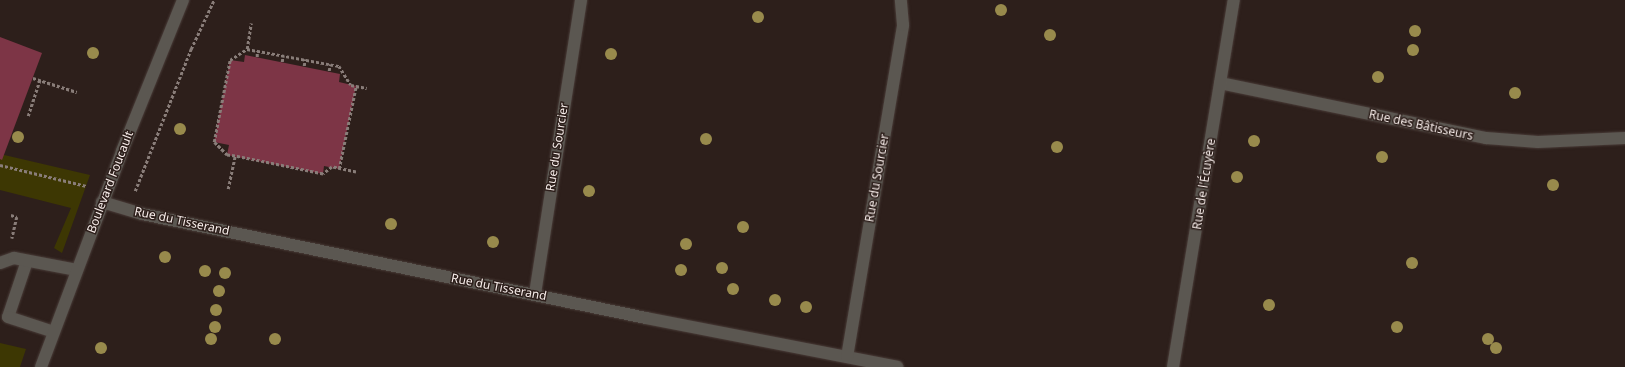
<!DOCTYPE html>
<meta charset="utf-8">
<style>
body{margin:0}
#map{position:relative;width:1625px;height:367px;overflow:hidden;background:#2d1f1b;font-family:"Noto Sans",sans-serif}
div>[style]{position:absolute}
[style*='--x']{left:calc(var(--x)*1px);top:calc(var(--y)*1px);width:calc(var(--w)*1px);rotate:calc(var(--a)*1deg)}
.green>*{inset:0;background:#3d3703}
.building>*{inset:0;background:#7d3546}
.path>*{height:2.5px;margin-top:-1.25px;transform-origin:0;background:repeating-linear-gradient(90deg,#897d79 0 3px,transparent 0 5px)}
.roads{filter:drop-shadow(0 0 1px #493c38) drop-shadow(0 0 1px #493c38)}
.minor>*{height:12px;margin:-6px;padding:0 6px;transform-origin:6px;border-radius:6px;background:#5b5751}
.trees>*{width:12px;height:12px;margin:-6px;border-radius:50%;background:#988a4c}
span{translate:-50% -50%;white-space:nowrap;text-align:center;line-height:1.15;-webkit-text-stroke:3px #2d1f1b;paint-order:stroke}
.street-label{font-size:12px;color:#f8eeeb}
</style>
<div id="map">
<div class="green">
<div style="clip-path:polygon(0 154px,90px 175px,62px 253px,54px 248px,71px 208px,0 190px)"></div>
<div style="clip-path:polygon(0 343px,26px 349px,20px 367px,0 367px)"></div>
</div>
<div class="building">
<div style="clip-path:polygon(0 37px,42px 53px,2px 160px,0 159px)"></div>
<div style="clip-path:polygon(245px 55px,340px 74px,339px 82px,356px 86px,339px 169px,324px 166px,323px 174px,227px 155px,229px 145px,214px 142px,230px 60px,244px 62px)"></div>
</div>
<div class="path">
<div style="--x:247;--y:49;--w:26;--a:-81"></div>
<div style="--x:257;--y:57;--w:6;--a:-90"></div>
<div style="--x:282;--y:62;--w:7;--a:-82"></div>
<div style="--x:304;--y:66;--w:7;--a:-82"></div>
<div style="--x:329;--y:71;--w:7;--a:-82"></div>
<div style="--x:33;--y:78;--w:46;--a:17.7"></div>
<div style="--x:28;--y:116;--w:38;--a:-72"></div>
<div style="--x:0;--y:165;--w:89;--a:13.6"></div>
<div style="--x:339;--y:169;--w:85;--a:-78.4"></div>
<div style="--x:356;--y:172;--w:25;--a:-168"></div>
<div style="--x:332;--y:167;--w:11;--a:142"></div>
<div style="--x:323;--y:174;--w:90;--a:-168.4"></div>
<div style="--x:235;--y:156;--w:8;--a:-173"></div>
<div style="--x:227;--y:155;--w:18;--a:-135"></div>
<div style="--x:214;--y:142;--w:84;--a:-79"></div>
<div style="--x:230;--y:60;--w:20;--a:-33"></div>
<div style="--x:247;--y:49;--w:94;--a:10.5"></div>
<div style="--x:339;--y:66;--w:22;--a:58"></div>
<div style="--x:351;--y:85;--w:16;--a:11"></div>
<div style="--x:228;--y:189;--w:34;--a:-78"></div>
<div style="--x:135;--y:191;--w:153;--a:-68.5"></div>
<div style="--x:191;--y:49;--w:54;--a:-64.9"></div>
<div style="--x:11;--y:215;--w:6;--a:18"></div>
<div style="--x:17;--y:217;--w:22;--a:103"></div>
</div>
<div class="roads">
<div class="minor">
<div style="--x:1220;--y:83;--w:272;--a:11.7"></div>
<div style="--x:1486;--y:138;--w:52;--a:4.4"></div>
<div style="--x:1538;--y:142;--w:87;--a:-2.6"></div>
<div style="--x:102;--y:202;--w:42;--a:16.7"></div>
<div style="--x:142;--y:214;--w:515;--a:11.66"></div>
<div style="--x:646;--y:318;--w:256;--a:11"></div>
<div style="--x:27;--y:261;--w:59;--a:108.7"></div>
<div style="--x:8;--y:317;--w:48;--a:18.1"></div>
<div style="--x:0;--y:263;--w:15;--a:-20"></div>
<div style="--x:14;--y:258;--w:64;--a:10.8"></div>
<div style="--x:535;--y:294;--w:298;--a:-81.1"></div>
<div style="--x:847;--y:357;--w:337;--a:-80.4"></div>
<div style="--x:903;--y:25;--w:25;--a:-95"></div>
<div style="--x:41;--y:367;--w:231;--a:-69.4"></div>
<div style="--x:122;--y:151;--w:163;--a:-68"></div>
<div style="--x:1173;--y:367;--w:372;--a:-80.6"></div>
</div>
</div>
<div class="trees">
<div style="left:1001px;top:10px"></div>
<div style="left:758px;top:17px"></div>
<div style="left:1415px;top:31px"></div>
<div style="left:1050px;top:35px"></div>
<div style="left:1413px;top:50px"></div>
<div style="left:93px;top:53px"></div>
<div style="left:611px;top:54px"></div>
<div style="left:1378px;top:77px"></div>
<div style="left:1515px;top:93px"></div>
<div style="left:180px;top:129px"></div>
<div style="left:18px;top:137px"></div>
<div style="left:706px;top:139px"></div>
<div style="left:1254px;top:141px"></div>
<div style="left:1057px;top:147px"></div>
<div style="left:1382px;top:157px"></div>
<div style="left:1237px;top:177px"></div>
<div style="left:1553px;top:185px"></div>
<div style="left:589px;top:191px"></div>
<div style="left:391px;top:224px"></div>
<div style="left:743px;top:227px"></div>
<div style="left:493px;top:242px"></div>
<div style="left:686px;top:244px"></div>
<div style="left:165px;top:257px"></div>
<div style="left:1412px;top:263px"></div>
<div style="left:722px;top:268px"></div>
<div style="left:681px;top:270px"></div>
<div style="left:205px;top:271px"></div>
<div style="left:225px;top:273px"></div>
<div style="left:733px;top:289px"></div>
<div style="left:219px;top:291px"></div>
<div style="left:775px;top:300px"></div>
<div style="left:1269px;top:305px"></div>
<div style="left:806px;top:307px"></div>
<div style="left:216px;top:310px"></div>
<div style="left:215px;top:327px"></div>
<div style="left:1397px;top:327px"></div>
<div style="left:211px;top:339px"></div>
<div style="left:275px;top:339px"></div>
<div style="left:1488px;top:339px"></div>
<div style="left:101px;top:348px"></div>
<div style="left:1496px;top:348px"></div>
</div>
<div class="street-label">
<span style="left:1421px;top:125px;rotate:12deg">Rue des Bâtisseurs</span>
<span style="left:557px;top:147px;rotate:-81deg">Rue du Sourcier</span>
<span style="left:877px;top:178px;rotate:-80deg">Rue du Sourcier</span>
<span style="left:110px;top:182px;rotate:-69deg">Boulevard Foucault</span>
<span style="left:1204px;top:184px;rotate:-81deg">Rue de l'Écuyère</span>
<span style="left:182px;top:221px;rotate:12deg">Rue du Tisserand</span>
<span style="left:499px;top:287px;rotate:11deg">Rue du Tisserand</span>
</div>
</div>
